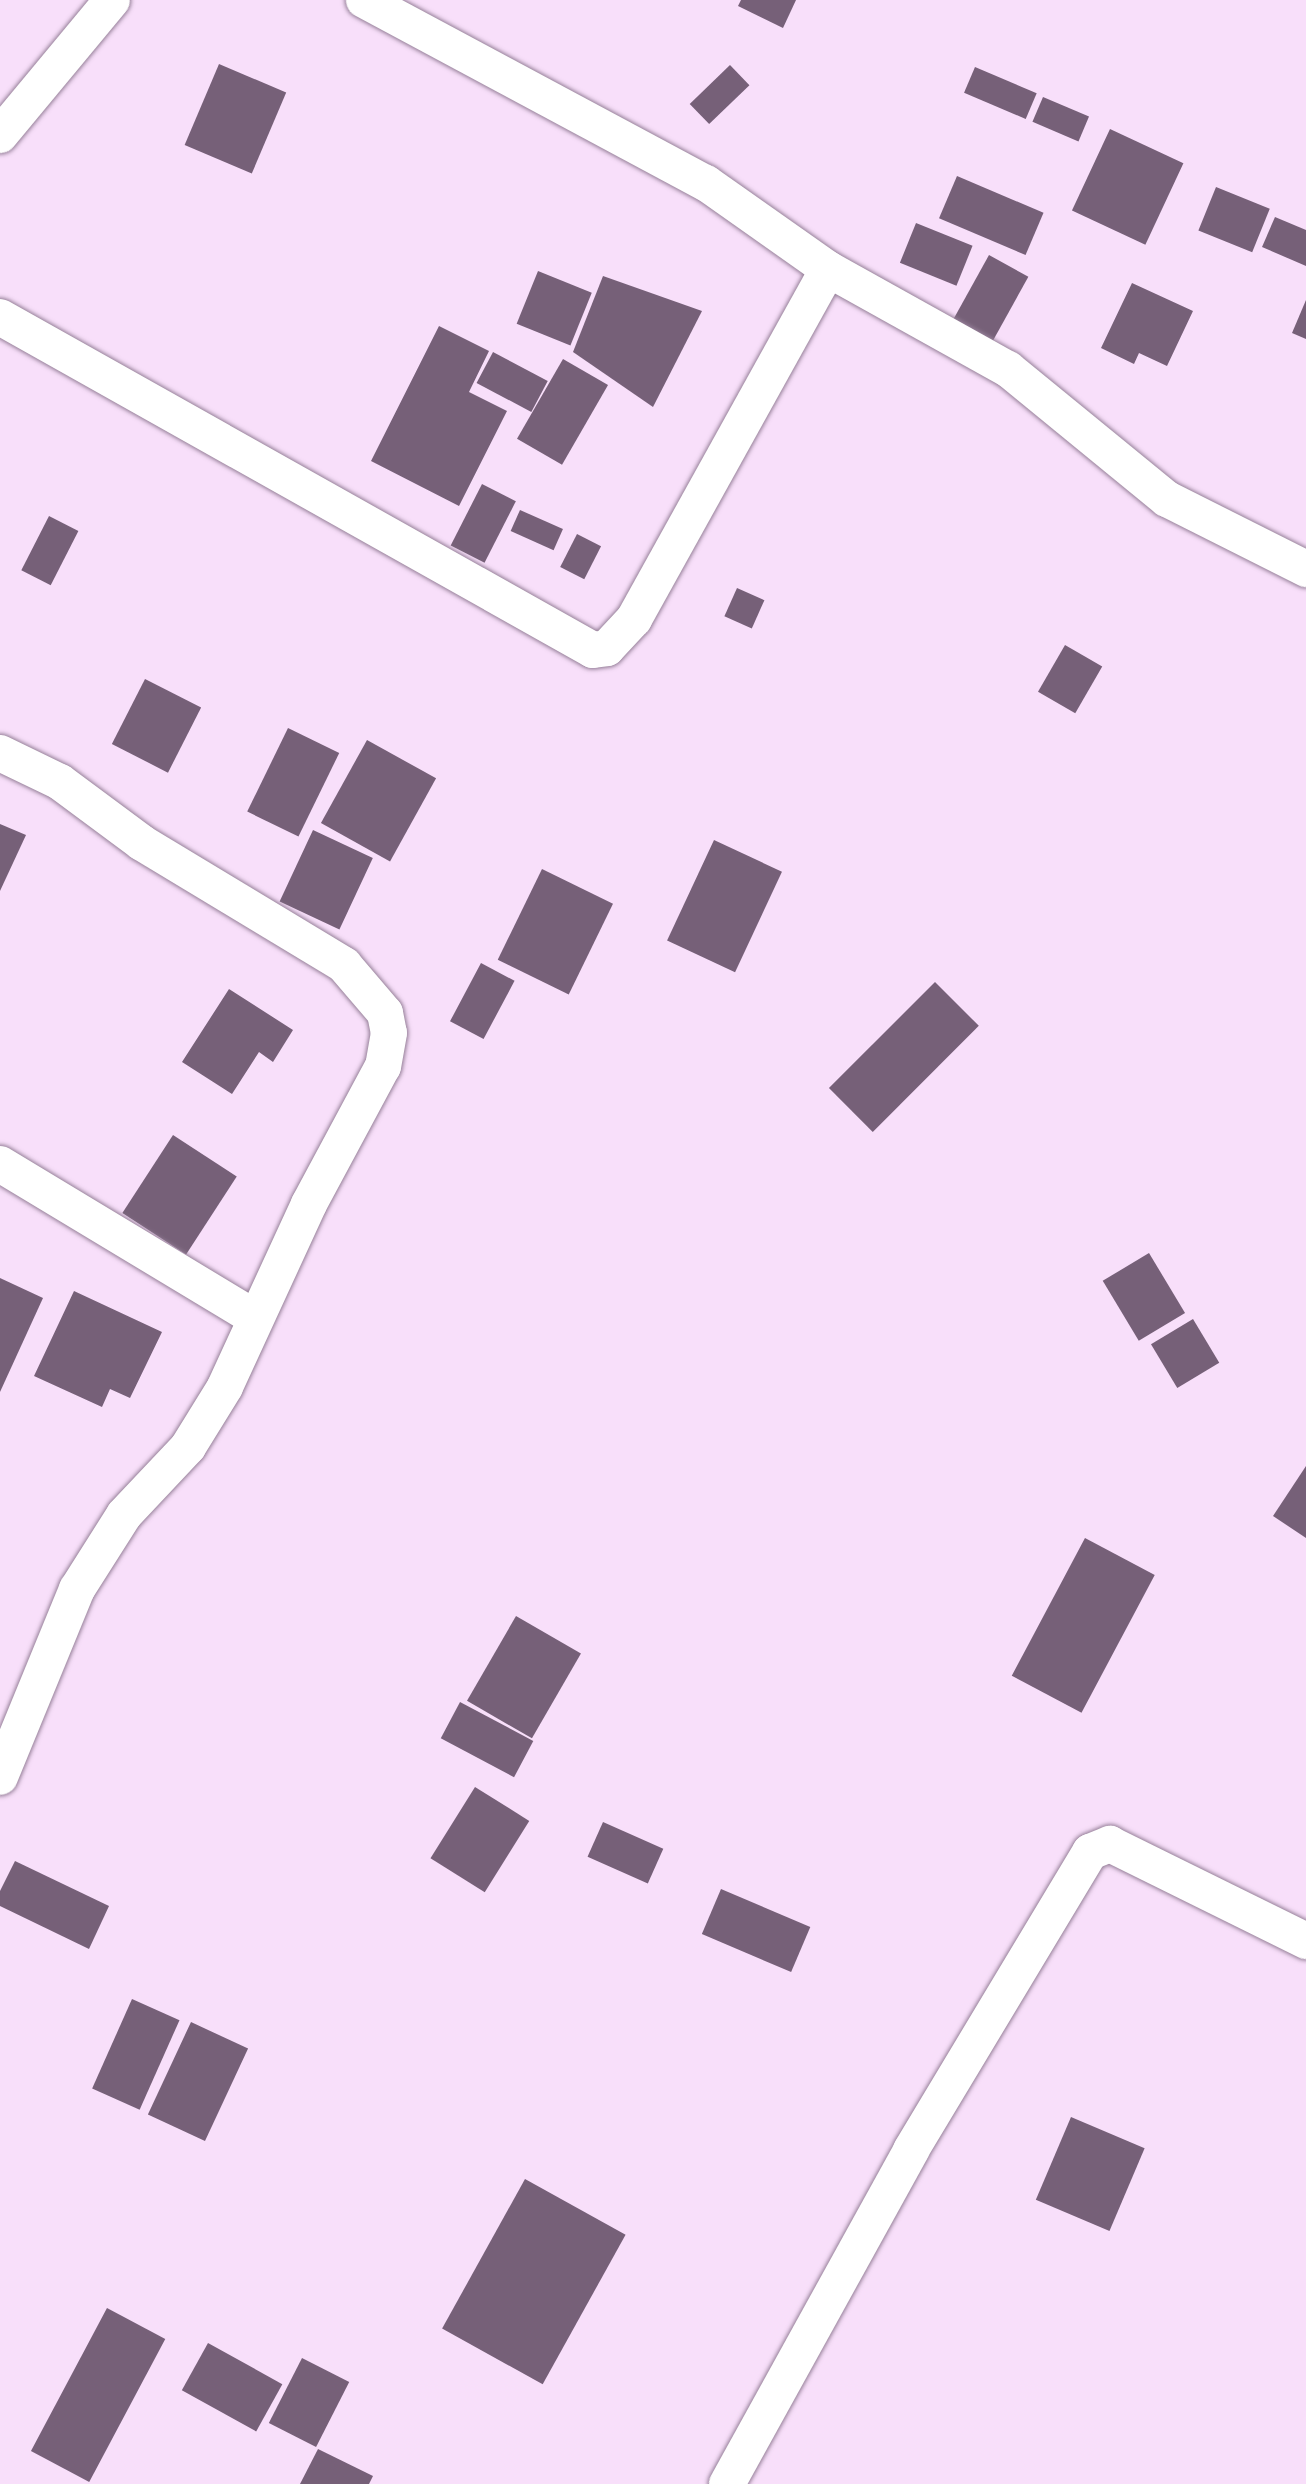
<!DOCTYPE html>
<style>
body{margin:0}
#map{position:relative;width:1306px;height:2484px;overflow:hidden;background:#f8dffa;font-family:Overpass,sans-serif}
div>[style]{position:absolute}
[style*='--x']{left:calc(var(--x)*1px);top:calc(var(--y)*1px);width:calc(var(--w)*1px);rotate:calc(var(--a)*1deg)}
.building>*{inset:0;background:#766078;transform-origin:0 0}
.roads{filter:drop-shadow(0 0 2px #968099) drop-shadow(0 0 2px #968099)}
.minor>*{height:36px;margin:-18px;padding:0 18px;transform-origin:18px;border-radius:18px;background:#fff}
span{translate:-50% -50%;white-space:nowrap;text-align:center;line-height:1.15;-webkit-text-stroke:8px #fff;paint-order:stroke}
</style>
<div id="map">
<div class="building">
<div style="clip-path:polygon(741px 0,796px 0,783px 28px,738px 6px)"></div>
<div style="left:219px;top:64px;width:73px;height:88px;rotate:23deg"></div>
<div style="left:730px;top:65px;width:28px;height:56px;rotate:46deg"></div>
<div style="left:975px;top:67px;width:67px;height:28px;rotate:23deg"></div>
<div style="left:1043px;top:97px;width:50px;height:27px;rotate:23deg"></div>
<div style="left:1110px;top:129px;width:81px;height:90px;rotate:25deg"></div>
<div style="left:957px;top:176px;width:94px;height:46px;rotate:23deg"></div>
<div style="left:1216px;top:187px;width:58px;height:47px;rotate:22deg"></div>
<div style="clip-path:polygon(1275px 217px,1306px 230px,1306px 266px,1262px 247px)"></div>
<div style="left:916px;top:223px;width:61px;height:43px;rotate:22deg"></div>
<div style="left:989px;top:255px;width:45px;height:84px;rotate:29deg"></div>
<div style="left:538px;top:271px;width:58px;height:57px;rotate:22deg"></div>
<div style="clip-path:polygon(603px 276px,702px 311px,653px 407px,573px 352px)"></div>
<div style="clip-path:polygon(1132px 283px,1193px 311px,1167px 366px,1139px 353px,1134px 364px,1101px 348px)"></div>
<div style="clip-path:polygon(1306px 300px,1306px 339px,1292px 333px)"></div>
<div style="clip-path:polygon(439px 326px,489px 351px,469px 392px,507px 411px,459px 506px,371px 461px)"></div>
<div style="left:493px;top:352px;width:62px;height:35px;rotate:28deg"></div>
<div style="left:563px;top:359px;width:52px;height:92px;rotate:30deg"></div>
<div style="left:482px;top:484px;width:38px;height:69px;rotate:27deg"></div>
<div style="left:520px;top:510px;width:47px;height:23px;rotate:24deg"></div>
<div style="left:49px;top:516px;width:33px;height:61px;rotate:27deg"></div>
<div style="left:577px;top:534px;width:27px;height:37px;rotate:27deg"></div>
<div style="left:737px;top:588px;width:30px;height:31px;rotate:24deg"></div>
<div style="left:1065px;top:645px;width:43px;height:54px;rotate:30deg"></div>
<div style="left:145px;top:679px;width:63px;height:73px;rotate:27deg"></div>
<div style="left:288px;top:728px;width:57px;height:93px;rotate:26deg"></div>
<div style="left:367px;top:740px;width:79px;height:95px;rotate:29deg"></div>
<div style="clip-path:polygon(0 824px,26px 835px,0 891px)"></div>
<div style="left:313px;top:830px;width:66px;height:79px;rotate:25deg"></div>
<div style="left:714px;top:840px;width:75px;height:111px;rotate:25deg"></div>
<div style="left:542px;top:869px;width:79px;height:101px;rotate:26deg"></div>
<div style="left:481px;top:963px;width:38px;height:66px;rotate:28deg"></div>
<div style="left:935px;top:982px;width:62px;height:150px;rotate:45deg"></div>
<div style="clip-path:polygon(229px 989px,293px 1030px,273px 1062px,259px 1052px,232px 1094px,182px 1062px)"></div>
<div style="left:173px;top:1135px;width:76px;height:93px;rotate:33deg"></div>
<div style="left:1149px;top:1253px;width:70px;height:54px;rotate:59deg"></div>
<div style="clip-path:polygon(0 1278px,43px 1298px,0 1392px)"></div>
<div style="clip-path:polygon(74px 1291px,162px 1332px,130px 1398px,110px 1389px,102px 1407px,34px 1376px)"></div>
<div style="left:1193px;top:1319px;width:51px;height:49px;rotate:59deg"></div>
<div style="clip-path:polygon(1306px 1466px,1306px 1538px,1273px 1516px)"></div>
<div style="left:1085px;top:1538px;width:79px;height:156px;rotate:28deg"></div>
<div style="left:516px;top:1616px;width:75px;height:98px;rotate:30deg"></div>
<div style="left:460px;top:1702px;width:83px;height:41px;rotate:28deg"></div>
<div style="left:475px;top:1787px;width:64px;height:84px;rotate:32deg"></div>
<div style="left:603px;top:1822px;width:66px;height:38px;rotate:24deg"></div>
<div style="clip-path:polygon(15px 1861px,109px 1906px,89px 1949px,0 1906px,0 1891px)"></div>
<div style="left:721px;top:1889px;width:97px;height:49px;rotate:23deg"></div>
<div style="left:132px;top:1999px;width:52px;height:98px;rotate:24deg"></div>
<div style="left:191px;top:2022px;width:63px;height:102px;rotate:25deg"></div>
<div style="left:1071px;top:2117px;width:80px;height:90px;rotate:23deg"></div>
<div style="left:525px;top:2179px;width:115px;height:171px;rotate:29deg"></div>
<div style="left:107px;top:2308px;width:66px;height:162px;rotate:28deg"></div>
<div style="left:208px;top:2343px;width:85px;height:54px;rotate:29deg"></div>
<div style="left:302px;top:2358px;width:53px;height:73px;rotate:27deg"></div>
<div style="clip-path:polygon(318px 2449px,373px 2476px,369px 2484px,300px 2484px)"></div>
</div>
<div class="roads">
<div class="minor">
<div style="--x:364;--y:0;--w:388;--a:28.2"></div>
<div style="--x:706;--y:183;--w:149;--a:35.2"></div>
<div style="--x:828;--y:269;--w:206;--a:29.1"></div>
<div style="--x:1008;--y:369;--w:205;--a:39.3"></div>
<div style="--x:1167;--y:499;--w:156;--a:26.7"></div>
<div style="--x:0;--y:135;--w:175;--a:-50.3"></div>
<div style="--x:0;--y:317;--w:680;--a:29.32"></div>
<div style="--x:593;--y:650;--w:14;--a:-8"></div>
<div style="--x:607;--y:648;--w:40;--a:-47"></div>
<div style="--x:634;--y:619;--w:400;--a:-61"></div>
<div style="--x:0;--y:753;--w:67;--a:25.8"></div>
<div style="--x:60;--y:782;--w:102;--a:36.6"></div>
<div style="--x:142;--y:843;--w:236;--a:31.1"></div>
<div style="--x:344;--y:965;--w:63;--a:49.5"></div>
<div style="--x:385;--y:1013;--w:20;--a:79"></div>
<div style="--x:389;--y:1033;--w:34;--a:100"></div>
<div style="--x:383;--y:1066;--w:157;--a:118.2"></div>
<div style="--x:309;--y:1204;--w:201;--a:114.7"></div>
<div style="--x:225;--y:1387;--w:70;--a:121.7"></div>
<div style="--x:188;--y:1447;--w:93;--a:133.3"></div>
<div style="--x:124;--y:1515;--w:88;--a:122.4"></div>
<div style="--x:77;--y:1589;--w:203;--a:112.3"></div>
<div style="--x:0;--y:1164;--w:298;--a:31.1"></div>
<div style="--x:727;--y:2484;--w:381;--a:-61.1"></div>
<div style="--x:911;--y:2150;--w:348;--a:-59"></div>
<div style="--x:1090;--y:1852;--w:22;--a:-22"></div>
<div style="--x:1110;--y:1844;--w:219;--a:26.3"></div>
</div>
</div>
</div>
